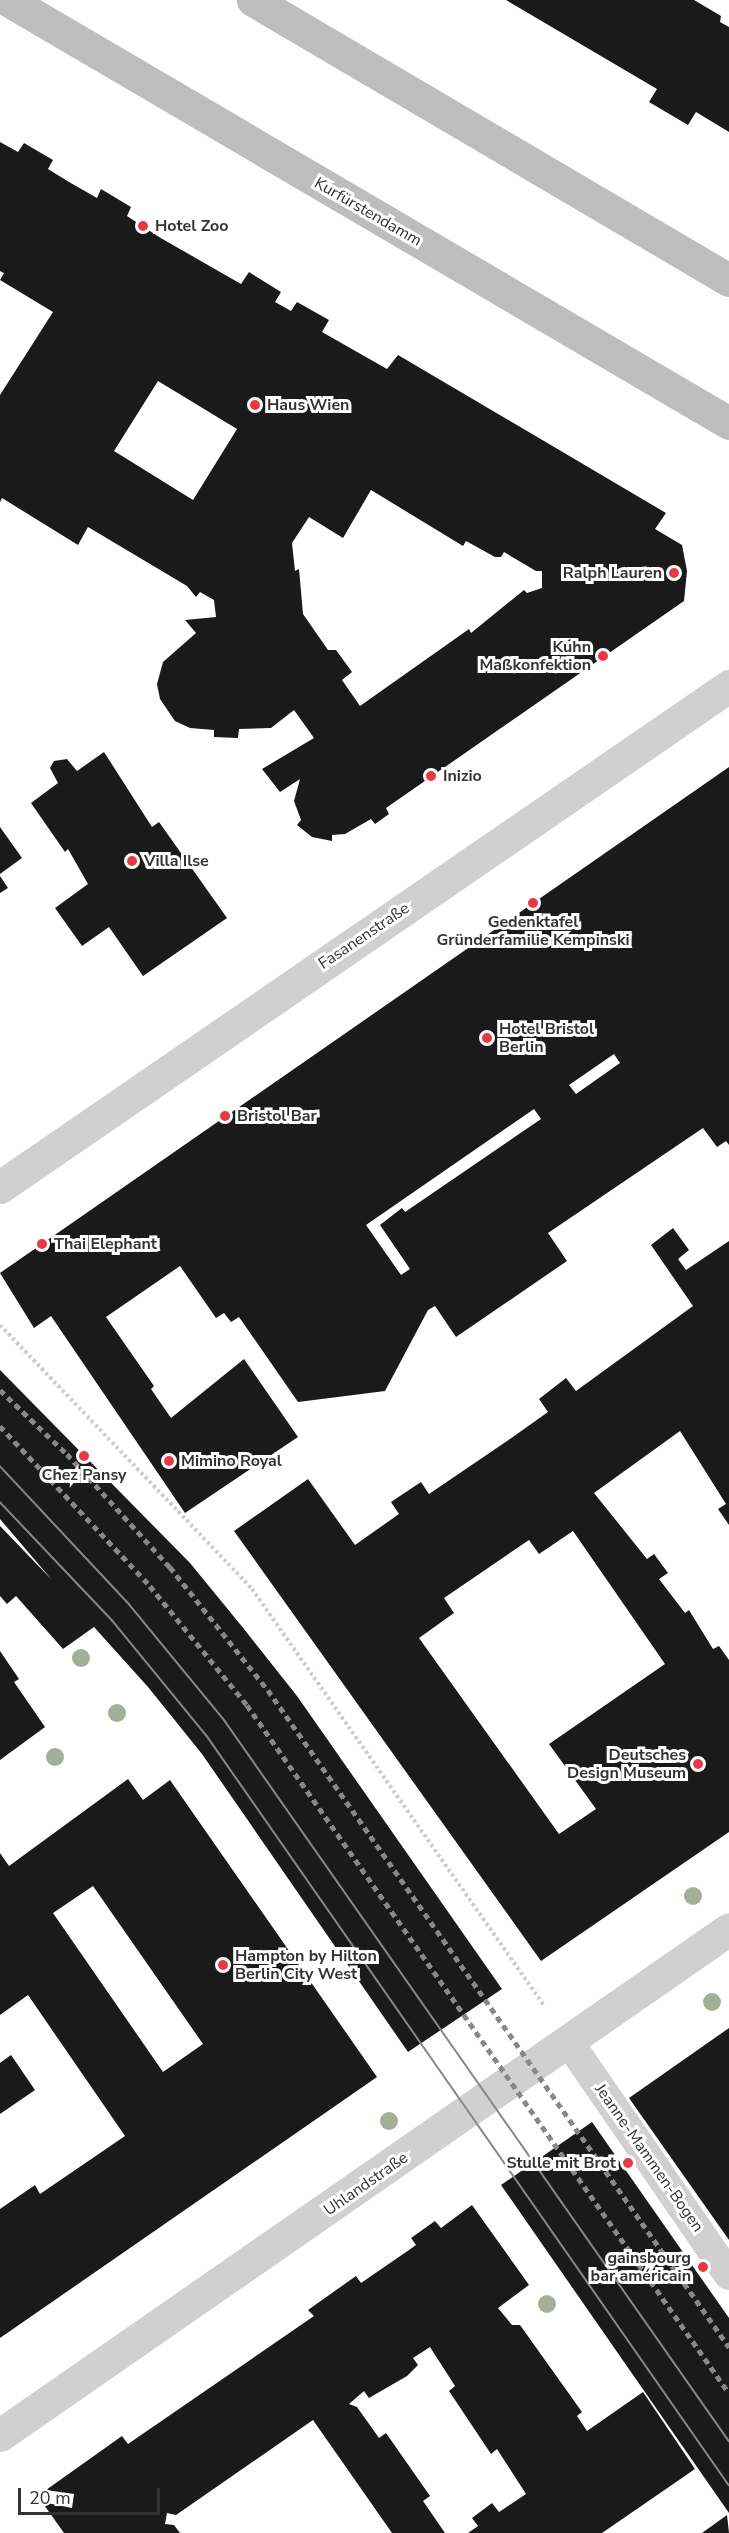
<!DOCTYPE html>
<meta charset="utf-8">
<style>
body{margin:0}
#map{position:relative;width:729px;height:2533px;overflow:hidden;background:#fff;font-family:"Nunito Sans",sans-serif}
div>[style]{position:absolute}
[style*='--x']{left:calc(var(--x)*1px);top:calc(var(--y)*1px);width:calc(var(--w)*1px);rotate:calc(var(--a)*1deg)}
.building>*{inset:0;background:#1a1a1a}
.path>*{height:4px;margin-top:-2px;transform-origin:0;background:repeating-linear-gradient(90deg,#cdcdcd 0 3px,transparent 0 6px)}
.pedestrian>*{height:30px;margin:-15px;padding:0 15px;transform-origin:15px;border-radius:15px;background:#d0d0d0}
.minor>*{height:33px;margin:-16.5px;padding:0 16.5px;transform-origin:16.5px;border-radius:16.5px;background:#d0d0d0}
.secondary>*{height:33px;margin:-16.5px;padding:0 16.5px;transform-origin:16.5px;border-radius:16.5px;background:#bdbdbd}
.tram>*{height:1.5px;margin:-0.75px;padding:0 0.75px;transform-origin:0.75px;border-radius:0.75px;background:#888}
.rail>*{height:4.5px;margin-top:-2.25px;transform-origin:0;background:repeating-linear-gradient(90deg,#888 0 6px,transparent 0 10.5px)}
.trees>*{width:18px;height:18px;margin:-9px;border-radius:50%;background:#a2b095}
.dots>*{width:16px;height:16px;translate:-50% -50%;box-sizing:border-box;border:3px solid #fff;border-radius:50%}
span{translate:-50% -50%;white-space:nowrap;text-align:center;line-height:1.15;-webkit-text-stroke:6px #fff;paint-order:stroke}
.street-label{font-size:16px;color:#333}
.poi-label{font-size:16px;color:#333;font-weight:700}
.left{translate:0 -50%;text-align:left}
.right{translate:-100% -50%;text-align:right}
.scale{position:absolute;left:18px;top:2488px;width:142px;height:27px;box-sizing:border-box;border:3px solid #333;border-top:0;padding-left:8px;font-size:18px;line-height:21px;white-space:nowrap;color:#333;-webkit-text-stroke:4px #fff;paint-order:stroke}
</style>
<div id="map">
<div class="building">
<div style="clip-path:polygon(506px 0,694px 0,721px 16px,720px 22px,729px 27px,729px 132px,696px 112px,688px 125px,649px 102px,657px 89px)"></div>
<div style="clip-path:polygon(evenodd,0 142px,18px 152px,24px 143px,53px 160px,48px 169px,69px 182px,97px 198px,101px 189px,131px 207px,127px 216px,159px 237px,241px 284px,249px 272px,281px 292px,275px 302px,291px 311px,297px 302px,329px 320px,322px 332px,387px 369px,398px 355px,666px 513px,655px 529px,682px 545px,687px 571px,684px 601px,386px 808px,389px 814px,375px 824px,371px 819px,345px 834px,332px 835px,332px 841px,312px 837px,297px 825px,301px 820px,294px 801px,300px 779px,280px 792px,262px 769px,314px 738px,294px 710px,271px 728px,239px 729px,238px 738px,214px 737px,214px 730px,190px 728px,175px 721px,160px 699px,157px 684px,163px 662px,196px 633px,185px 620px,216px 617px,214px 600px,200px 592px,196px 597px,187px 586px,88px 527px,78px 545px,2px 498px,0 502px,0 395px,53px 312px,0 280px,4px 273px,0 271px,0 142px,158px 381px,237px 429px,193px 500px,114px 451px,158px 381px,0 142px,371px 490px,463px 546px,466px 541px,495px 557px,501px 557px,504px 552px,536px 571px,542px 571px,542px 588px,527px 593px,524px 590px,471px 633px,469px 629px,360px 706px,342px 680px,352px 672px,336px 650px,328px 650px,303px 614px,299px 569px,295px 571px,292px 543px,309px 517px,343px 538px,371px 490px)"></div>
<div style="clip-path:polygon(104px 752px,152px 827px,159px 822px,227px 918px,143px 976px,109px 927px,82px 946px,55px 908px,88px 884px,68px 849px,65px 852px,31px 803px,58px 783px,50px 768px,54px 761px,67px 759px,77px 771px)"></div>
<div style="clip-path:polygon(evenodd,729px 767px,729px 1145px,726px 1141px,717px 1147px,703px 1128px,548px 1233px,567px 1261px,456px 1337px,435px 1306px,428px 1310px,385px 1391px,298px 1402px,239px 1317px,231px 1322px,224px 1313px,216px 1318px,180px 1266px,106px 1317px,154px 1386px,151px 1389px,171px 1418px,244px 1359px,298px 1437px,185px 1513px,51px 1316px,34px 1328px,0 1273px,729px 767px,614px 1054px,620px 1063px,576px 1094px,569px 1085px,614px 1054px,729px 767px,534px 1109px,541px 1119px,405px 1212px,402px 1208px,380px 1225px,410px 1269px,401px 1275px,366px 1225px,534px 1109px)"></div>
<div style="clip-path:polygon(0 827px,22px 858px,0 874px)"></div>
<div style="clip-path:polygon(0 876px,8px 888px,0 893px)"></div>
<div style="clip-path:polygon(evenodd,673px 1228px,689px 1250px,678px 1259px,686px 1270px,729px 1241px,729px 1525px,718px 1509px,726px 1504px,680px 1431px,594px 1493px,647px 1559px,654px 1554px,668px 1573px,659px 1579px,685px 1613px,689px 1610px,713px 1649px,719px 1646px,729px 1660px,729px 1832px,541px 1961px,234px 1531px,308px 1479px,355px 1545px,399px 1514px,391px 1502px,421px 1482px,429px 1494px,510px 1439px,548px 1412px,539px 1399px,566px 1378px,576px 1391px,693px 1306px,651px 1245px,673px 1228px,573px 1531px,665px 1664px,549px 1744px,596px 1809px,559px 1834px,419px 1638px,454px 1613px,444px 1598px,529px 1540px,539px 1554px,573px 1531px)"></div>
<div style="clip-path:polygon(0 1370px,190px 1563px,244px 1629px,297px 1696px,502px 1989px,408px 2052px,202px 1754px,148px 1687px,94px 1627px,63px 1649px,16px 1596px,7px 1604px,0 1596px,0 1526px,52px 1580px,0 1519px)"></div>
<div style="clip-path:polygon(0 1651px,19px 1679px,14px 1682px,45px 1727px,0 1760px)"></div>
<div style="clip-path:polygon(evenodd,128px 1779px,143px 1800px,170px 1780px,377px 2077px,0 2338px,0 2209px,35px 2185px,40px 2194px,125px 2136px,28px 1995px,0 2015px,0 1853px,9px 1866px,128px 1779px,93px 1886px,203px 2044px,163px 2072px,53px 1913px,93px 1886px)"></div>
<div style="clip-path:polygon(729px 2028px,729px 2240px,629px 2098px)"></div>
<div style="clip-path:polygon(11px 2055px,35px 2090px,0 2114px,0 2063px)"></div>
<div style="clip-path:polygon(592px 2122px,729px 2318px,729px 2513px,501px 2185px)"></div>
<div style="clip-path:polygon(472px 2205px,529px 2285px,498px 2308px,512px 2325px,520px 2325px,582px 2412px,577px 2416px,587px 2431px,643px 2392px,695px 2469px,602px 2533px,468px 2533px,478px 2526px,472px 2518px,492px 2503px,499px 2512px,526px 2494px,497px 2449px,491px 2454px,449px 2391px,455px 2386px,430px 2347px,413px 2358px,418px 2365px,407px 2376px,369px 2398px,364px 2391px,349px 2404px,357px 2407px,379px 2438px,386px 2433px,430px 2496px,423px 2501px,445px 2533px,392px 2533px,313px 2420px,176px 2515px,167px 2513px,165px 2524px,174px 2525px,180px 2533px,64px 2533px,42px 2502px,72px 2508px,74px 2494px,46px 2490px,122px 2436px,128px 2444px,314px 2316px,308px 2310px,356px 2276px,361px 2283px,409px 2250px,416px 2245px,411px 2238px,435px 2221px,441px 2228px)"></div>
<div style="clip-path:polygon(727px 2515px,729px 2533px,702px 2533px)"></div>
</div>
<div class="path">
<div style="--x:0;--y:1325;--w:365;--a:46.3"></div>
<div style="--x:252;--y:1589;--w:510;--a:54.97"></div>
</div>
<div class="pedestrian">
<div style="--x:568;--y:2041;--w:284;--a:55.5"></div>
</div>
<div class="minor">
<div style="--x:0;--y:1187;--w:885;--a:-34.5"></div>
<div style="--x:0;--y:2435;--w:887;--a:-34.76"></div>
</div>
<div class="secondary">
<div style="--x:8;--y:0;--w:836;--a:30.4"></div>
<div style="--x:253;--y:0;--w:552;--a:30.47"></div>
</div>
<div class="tram">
<div style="--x:0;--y:1466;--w:189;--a:46.9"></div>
<div style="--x:129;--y:1604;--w:151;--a:50.6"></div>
<div style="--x:225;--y:1721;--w:879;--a:55.01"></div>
<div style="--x:0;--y:1502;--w:163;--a:46.5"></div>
<div style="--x:112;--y:1620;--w:150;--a:50.7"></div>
<div style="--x:207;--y:1736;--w:913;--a:55.13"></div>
</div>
<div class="rail">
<div style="--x:0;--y:1390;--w:93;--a:43.7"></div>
<div style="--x:67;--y:1454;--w:153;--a:47.7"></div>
<div style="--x:170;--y:1567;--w:157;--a:51.5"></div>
<div style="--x:268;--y:1690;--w:803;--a:54.94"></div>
<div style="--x:0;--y:1426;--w:219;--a:46.8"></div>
<div style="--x:150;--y:1586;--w:154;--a:50.8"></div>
<div style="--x:247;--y:1705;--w:840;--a:54.99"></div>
</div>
<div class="trees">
<div style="left:81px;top:1658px"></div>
<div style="left:117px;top:1713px"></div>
<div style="left:55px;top:1757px"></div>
<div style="left:693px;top:1896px"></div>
<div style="left:712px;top:2002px"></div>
<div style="left:389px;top:2121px"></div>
<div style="left:547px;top:2304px"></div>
</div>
<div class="dots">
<div style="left:143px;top:226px;background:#e63946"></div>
<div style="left:255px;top:405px;background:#e63946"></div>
<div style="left:674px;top:573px;background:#e63946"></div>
<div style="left:603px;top:656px;background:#e63946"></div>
<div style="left:431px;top:776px;background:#e63946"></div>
<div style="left:132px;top:861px;background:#e63946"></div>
<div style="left:533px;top:903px;background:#e63946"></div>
<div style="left:487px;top:1038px;background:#e63946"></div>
<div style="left:225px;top:1116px;background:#e63946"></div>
<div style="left:42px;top:1244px;background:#e63946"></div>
<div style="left:84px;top:1456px;background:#e63946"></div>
<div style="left:169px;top:1461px;background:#e63946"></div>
<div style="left:698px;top:1764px;background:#e63946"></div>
<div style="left:223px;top:1965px;background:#e63946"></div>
<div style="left:628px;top:2163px;background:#e63946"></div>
<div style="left:703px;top:2267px;background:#e63946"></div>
</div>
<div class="street-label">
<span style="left:368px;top:212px;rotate:30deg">Kurfürstendamm</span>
<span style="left:364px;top:936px;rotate:-34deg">Fasanenstraße</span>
<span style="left:649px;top:2158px;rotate:55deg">Jeanne-Mammen-Bogen</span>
<span style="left:366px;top:2184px;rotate:-35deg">Uhlandstraße</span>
</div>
<div class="poi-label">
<span class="left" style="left:155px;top:226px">Hotel Zoo</span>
<span class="left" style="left:267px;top:405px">Haus Wien</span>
<span class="right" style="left:662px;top:573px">Ralph Lauren</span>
<span class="right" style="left:591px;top:656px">Kuhn<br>Maßkonfektion</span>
<span class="left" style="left:443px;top:776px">Inizio</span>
<span class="left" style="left:144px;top:861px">Villa Ilse</span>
<span style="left:533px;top:931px">Gedenktafel<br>Gründerfamilie Kempinski</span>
<span class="left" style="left:499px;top:1038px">Hotel Bristol<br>Berlin</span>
<span class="left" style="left:237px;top:1116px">Bristol Bar</span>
<span class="left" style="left:54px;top:1244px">Thai Elephant</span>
<span class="left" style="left:181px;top:1461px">Mimino Royal</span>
<span style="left:84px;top:1475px">Chez Pansy</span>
<span class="right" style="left:686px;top:1764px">Deutsches<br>Design Museum</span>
<span class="left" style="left:235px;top:1965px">Hampton by Hilton<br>Berlin City West</span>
<span class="right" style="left:616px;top:2163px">Stulle mit Brot</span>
<span class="right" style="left:691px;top:2267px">gainsbourg<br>bar américain</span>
</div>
<div class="scale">20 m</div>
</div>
